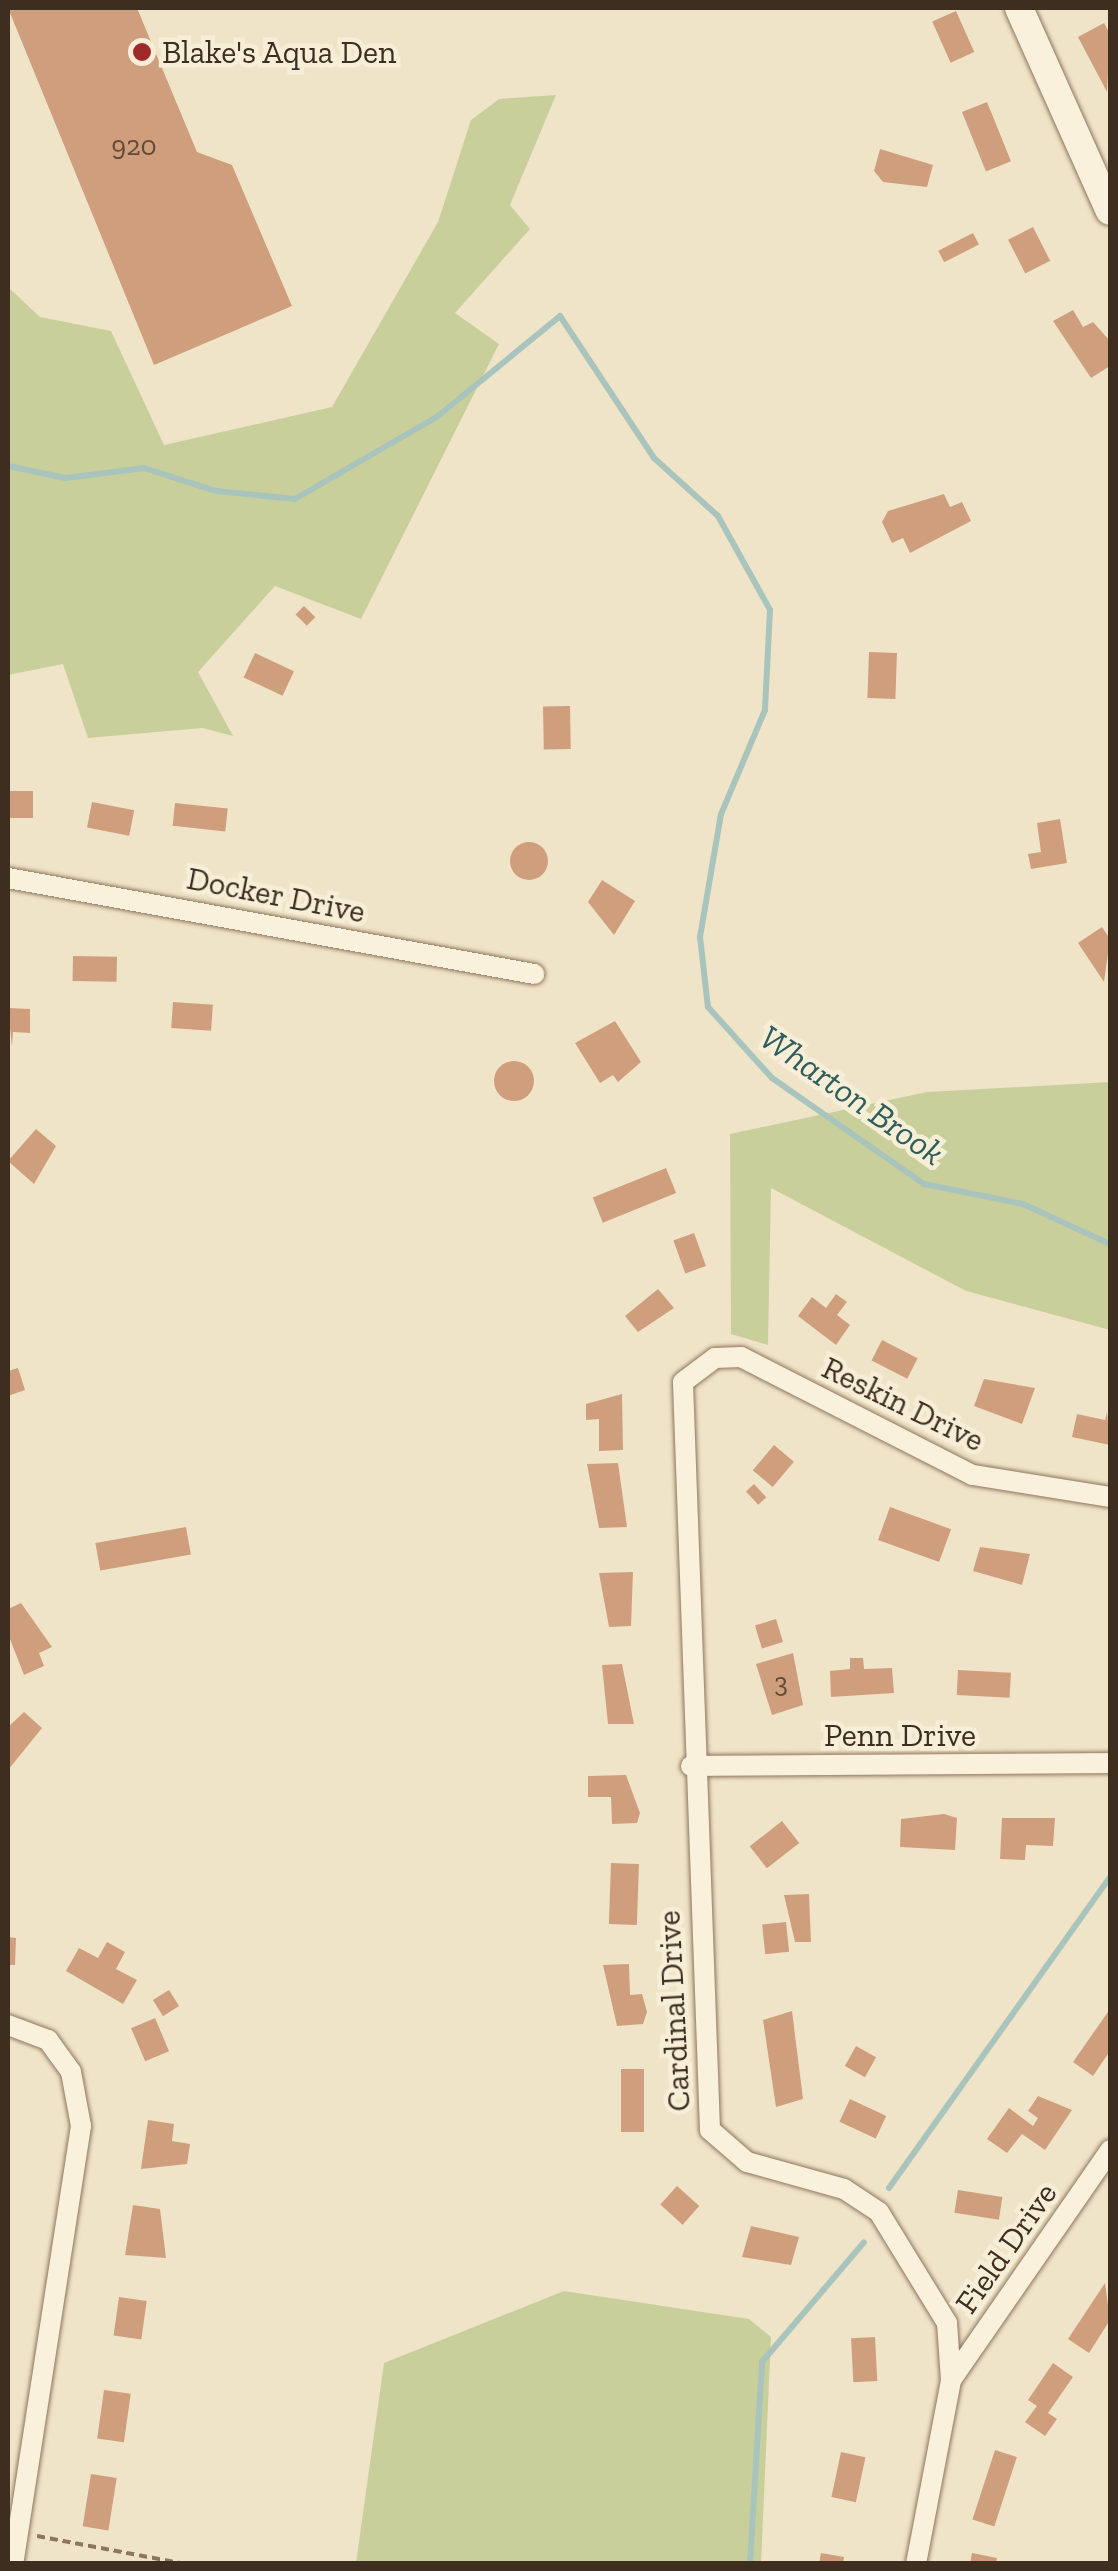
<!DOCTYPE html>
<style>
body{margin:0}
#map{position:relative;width:1118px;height:2571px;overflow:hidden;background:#f0e4c8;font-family:"Zilla Slab",serif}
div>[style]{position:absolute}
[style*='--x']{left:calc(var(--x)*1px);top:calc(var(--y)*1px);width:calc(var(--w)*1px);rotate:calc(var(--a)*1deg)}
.green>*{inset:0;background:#c9cf9b}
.stream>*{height:6px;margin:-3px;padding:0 3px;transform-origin:3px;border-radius:3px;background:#a9c4bc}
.building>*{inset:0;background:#cf9f7d;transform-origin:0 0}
.round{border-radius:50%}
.path>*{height:4px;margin-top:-2px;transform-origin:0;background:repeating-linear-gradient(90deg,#8d765c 0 8px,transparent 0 13px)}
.roads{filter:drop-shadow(0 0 2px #8d765c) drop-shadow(0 0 2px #8d765c)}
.street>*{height:20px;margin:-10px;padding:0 10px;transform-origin:10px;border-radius:10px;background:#faf1dc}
.secondary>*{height:28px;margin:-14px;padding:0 14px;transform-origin:14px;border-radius:14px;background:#faf1dc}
.dots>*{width:28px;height:28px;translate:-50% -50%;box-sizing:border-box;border:5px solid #f7eed8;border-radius:50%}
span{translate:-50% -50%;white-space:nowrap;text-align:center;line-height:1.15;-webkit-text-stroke:9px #f7eed8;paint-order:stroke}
.number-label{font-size:28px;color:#624a37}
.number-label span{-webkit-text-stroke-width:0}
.poi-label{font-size:32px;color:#3d2e20}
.left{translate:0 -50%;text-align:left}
.street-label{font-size:32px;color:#3d2e20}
.water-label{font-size:35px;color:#2f5d5a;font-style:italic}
.frame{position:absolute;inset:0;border:10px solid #3d2e20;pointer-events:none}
</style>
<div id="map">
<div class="green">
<div style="clip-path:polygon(556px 95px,510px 205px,530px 229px,455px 313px,499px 344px,361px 619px,275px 586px,198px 672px,233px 736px,202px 728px,88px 738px,63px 664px,8px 675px,8px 287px,40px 317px,111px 331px,164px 445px,332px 407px,438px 222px,471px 120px,499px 99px)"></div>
<div style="clip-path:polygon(1110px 1082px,1110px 1330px,966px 1291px,771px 1188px,768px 1345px,731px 1334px,730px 1134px,927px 1092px)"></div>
<div style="clip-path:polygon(564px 2291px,749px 2319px,771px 2337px,761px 2563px,356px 2563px,384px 2363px)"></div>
</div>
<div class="stream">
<div style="--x:8;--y:466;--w:59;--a:11.7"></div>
<div style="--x:66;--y:478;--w:79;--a:-7.3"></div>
<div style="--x:144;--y:468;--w:76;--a:17.7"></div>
<div style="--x:216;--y:491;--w:79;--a:5.8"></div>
<div style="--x:295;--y:499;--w:165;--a:-30.1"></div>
<div style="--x:438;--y:416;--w:158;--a:-39.3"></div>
<div style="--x:560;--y:316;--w:170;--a:56.5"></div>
<div style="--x:654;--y:458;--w:86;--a:42.2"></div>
<div style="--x:718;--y:516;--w:107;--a:61"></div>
<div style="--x:770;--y:610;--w:100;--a:92.9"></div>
<div style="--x:765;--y:710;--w:113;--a:112.9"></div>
<div style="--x:721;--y:814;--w:125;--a:99.7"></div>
<div style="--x:700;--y:937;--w:70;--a:83.5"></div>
<div style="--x:708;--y:1007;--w:96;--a:48"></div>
<div style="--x:772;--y:1078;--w:185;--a:34.9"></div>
<div style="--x:924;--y:1184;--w:101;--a:11.4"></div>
<div style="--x:1023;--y:1204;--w:96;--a:24.7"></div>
<div style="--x:889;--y:2188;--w:382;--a:-54.6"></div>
<div style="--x:750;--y:2564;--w:202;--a:-86.6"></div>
<div style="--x:762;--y:2362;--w:157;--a:-49.6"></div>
</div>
<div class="building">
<div style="clip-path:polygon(8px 8px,137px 8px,197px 152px,232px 165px,292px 306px,154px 365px)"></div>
<div style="left:956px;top:11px;width:45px;height:26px;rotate:66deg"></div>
<div style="clip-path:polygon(1104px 23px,1110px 34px,1107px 92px,1078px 37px)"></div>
<div style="left:987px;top:102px;width:64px;height:27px;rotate:68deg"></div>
<div style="clip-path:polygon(880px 149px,933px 165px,927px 187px,883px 182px,874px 171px)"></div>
<div style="left:1033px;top:227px;width:38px;height:28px;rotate:63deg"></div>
<div style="left:973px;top:233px;width:13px;height:39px;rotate:63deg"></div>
<div style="clip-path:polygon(1073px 310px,1083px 327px,1093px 322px,1110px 341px,1110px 366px,1091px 378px,1053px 321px)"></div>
<div style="clip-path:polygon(944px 494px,950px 507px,962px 502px,971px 521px,910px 553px,903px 538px,892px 543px,882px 522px,888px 511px)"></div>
<div style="left:304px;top:606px;width:16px;height:12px;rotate:45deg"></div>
<div style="left:869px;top:652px;width:28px;height:46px;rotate:2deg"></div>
<div style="left:255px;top:653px;width:43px;height:27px;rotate:25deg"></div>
<div style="left:570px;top:706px;width:43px;height:27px;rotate:89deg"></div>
<div style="left:33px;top:791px;width:27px;height:25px;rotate:90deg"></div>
<div style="left:92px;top:802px;width:43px;height:26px;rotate:11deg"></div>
<div style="left:175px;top:803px;width:53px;height:23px;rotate:6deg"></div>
<div style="clip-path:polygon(1060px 819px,1067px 863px,1031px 869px,1028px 854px,1041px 852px,1037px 823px)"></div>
<div class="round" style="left:510px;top:842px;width:38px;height:38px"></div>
<div style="clip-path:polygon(602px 880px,635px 901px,614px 935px,588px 902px)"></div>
<div style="clip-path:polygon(1102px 927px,1110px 939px,1104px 982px,1078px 943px)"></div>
<div style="left:73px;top:956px;width:44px;height:25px;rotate:1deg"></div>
<div style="left:173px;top:1002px;width:40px;height:26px;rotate:4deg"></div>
<div style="clip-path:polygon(8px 1008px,30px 1009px,30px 1033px,13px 1032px,12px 1047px)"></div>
<div style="clip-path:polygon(615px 1021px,641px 1062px,618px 1082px,613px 1075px,600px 1083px,575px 1043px)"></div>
<div class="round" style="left:494px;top:1061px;width:40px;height:40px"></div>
<div style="clip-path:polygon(36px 1129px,56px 1146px,34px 1184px,8px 1161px)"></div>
<div style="left:666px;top:1168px;width:27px;height:79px;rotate:68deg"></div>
<div style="left:694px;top:1233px;width:35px;height:22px;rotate:70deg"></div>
<div style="clip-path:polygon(658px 1289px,674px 1308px,638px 1332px,625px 1316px)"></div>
<div style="clip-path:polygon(836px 1294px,847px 1302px,837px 1315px,850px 1325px,836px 1345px,798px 1316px,812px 1297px,826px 1308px)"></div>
<div style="left:882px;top:1340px;width:40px;height:23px;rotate:27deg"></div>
<div style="clip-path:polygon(18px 1368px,25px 1390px,8px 1396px,8px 1371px)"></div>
<div style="clip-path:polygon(984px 1379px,1035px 1388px,1022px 1424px,974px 1406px)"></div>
<div style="clip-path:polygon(622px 1394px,623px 1450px,599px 1451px,599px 1419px,586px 1420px,586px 1404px)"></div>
<div style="clip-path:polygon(1107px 1412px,1110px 1445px,1072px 1437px,1077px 1414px,1105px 1420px)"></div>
<div style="left:774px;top:1445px;width:26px;height:33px;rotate:40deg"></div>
<div style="clip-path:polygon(618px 1463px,627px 1527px,599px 1528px,587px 1464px)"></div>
<div style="left:754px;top:1484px;width:18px;height:11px;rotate:47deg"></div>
<div style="left:890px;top:1507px;width:65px;height:35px;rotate:20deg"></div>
<div style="left:186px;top:1527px;width:28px;height:92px;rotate:80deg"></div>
<div style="clip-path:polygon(980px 1547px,1030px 1554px,1022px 1585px,973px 1571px)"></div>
<div style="clip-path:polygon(633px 1572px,631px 1626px,609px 1627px,599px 1573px)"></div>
<div style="clip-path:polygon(21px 1603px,52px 1647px,39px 1653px,44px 1666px,24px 1675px,8px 1634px,8px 1609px)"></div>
<div style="left:776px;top:1619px;width:24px;height:22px;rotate:73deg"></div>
<div style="clip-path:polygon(793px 1653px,803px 1705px,772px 1715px,756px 1664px)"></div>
<div style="clip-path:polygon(850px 1658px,863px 1658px,864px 1669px,892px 1668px,894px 1693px,831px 1697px,830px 1671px,850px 1669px)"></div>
<div style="clip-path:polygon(622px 1664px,634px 1724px,608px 1724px,602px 1665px)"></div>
<div style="left:958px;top:1670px;width:53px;height:25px;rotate:3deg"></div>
<div style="clip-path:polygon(24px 1712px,42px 1728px,8px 1770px,8px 1727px)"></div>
<div style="clip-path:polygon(626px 1775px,640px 1813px,637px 1823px,612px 1824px,611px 1797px,588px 1797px,588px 1776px)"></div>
<div style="clip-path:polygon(944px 1814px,957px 1818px,955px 1850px,900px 1847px,901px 1819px)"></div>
<div style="clip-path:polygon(1002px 1818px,1055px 1818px,1053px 1846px,1026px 1845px,1025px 1860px,1000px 1859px)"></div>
<div style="left:782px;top:1821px;width:28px;height:41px;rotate:52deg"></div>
<div style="left:611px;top:1863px;width:28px;height:61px;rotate:2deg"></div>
<div style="clip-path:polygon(809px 1894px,811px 1942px,795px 1942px,784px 1895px)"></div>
<div style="left:786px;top:1922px;width:30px;height:24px;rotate:84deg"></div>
<div style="clip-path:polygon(8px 1937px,16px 1938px,15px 1965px,8px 1965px)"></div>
<div style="clip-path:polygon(107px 1942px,125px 1952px,116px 1969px,137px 1980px,123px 2004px,66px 1971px,79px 1948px,98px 1958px)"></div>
<div style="clip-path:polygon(629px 1964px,630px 1995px,642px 1994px,647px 2012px,643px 2024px,617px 2026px,603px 1965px)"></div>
<div style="left:169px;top:1990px;width:19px;height:19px;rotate:58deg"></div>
<div style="clip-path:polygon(1110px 2009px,1110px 2051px,1093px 2076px,1073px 2062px)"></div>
<div style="clip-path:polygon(792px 2011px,803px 2099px,776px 2107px,763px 2020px)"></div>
<div style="left:155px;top:2018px;width:36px;height:26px;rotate:67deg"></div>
<div style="left:856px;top:2046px;width:23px;height:23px;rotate:29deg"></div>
<div style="left:621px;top:2069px;width:23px;height:63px"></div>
<div style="clip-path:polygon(1038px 2096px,1072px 2110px,1045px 2150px,1022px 2134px,1007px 2153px,987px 2139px,1009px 2108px,1033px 2126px,1038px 2118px,1028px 2111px)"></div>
<div style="left:850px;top:2099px;width:40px;height:25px;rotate:25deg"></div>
<div style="clip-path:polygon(148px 2120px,174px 2124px,172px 2141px,190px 2144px,187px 2164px,141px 2169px)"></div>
<div style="left:677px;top:2186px;width:30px;height:25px;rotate:42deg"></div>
<div style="left:958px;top:2190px;width:45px;height:23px;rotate:9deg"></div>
<div style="clip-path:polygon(133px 2205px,160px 2209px,166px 2258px,125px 2255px)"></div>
<div style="clip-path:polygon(751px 2226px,799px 2237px,791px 2265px,742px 2257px)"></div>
<div style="clip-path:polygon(1105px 2283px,1110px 2320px,1089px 2353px,1068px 2339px)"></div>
<div style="left:119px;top:2297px;width:28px;height:39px;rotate:8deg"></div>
<div style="left:875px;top:2337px;width:44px;height:24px;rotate:87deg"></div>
<div style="clip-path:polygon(1053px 2363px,1073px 2377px,1048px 2413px,1057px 2419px,1045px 2436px,1025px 2422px,1037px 2406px,1028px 2400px)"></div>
<div style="left:104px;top:2390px;width:27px;height:49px;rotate:8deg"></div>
<div style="left:995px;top:2450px;width:23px;height:73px;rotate:18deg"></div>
<div style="left:841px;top:2452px;width:25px;height:46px;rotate:12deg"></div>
<div style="left:91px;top:2474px;width:26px;height:53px;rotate:9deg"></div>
<div style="clip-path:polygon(821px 2553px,844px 2557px,843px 2564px,819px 2564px)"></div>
<div style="clip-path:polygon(972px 2553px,997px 2558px,996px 2564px,970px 2564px)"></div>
</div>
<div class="path">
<div style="--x:37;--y:2536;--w:151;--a:10.7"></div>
</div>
<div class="roads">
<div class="street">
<div style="--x:8;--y:878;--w:535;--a:10.34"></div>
<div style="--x:691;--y:1766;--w:419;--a:-0.4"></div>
<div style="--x:8;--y:2025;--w:43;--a:20.6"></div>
<div style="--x:48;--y:2040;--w:39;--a:54"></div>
<div style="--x:71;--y:2072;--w:55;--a:79.5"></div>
<div style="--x:81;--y:2126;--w:443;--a:98.8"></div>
<div style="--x:951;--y:2380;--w:280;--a:-55.3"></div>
<div style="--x:916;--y:2564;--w:187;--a:-79.2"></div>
<div style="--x:951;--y:2380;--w:57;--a:-94"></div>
<div style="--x:947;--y:2323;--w:130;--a:-121.5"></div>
<div style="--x:879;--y:2212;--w:42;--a:-146.7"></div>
<div style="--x:844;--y:2189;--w:101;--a:-164.4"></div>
<div style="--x:747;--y:2162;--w:49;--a:-139.1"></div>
<div style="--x:710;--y:2130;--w:748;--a:-92.07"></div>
<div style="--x:683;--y:1382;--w:40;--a:-37"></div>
<div style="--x:715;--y:1358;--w:26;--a:-2"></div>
<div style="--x:741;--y:1357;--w:260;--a:27"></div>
<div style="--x:973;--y:1475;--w:139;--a:9.1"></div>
</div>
<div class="secondary">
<div style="--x:1019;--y:8;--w:222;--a:65.9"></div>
</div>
</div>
<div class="dots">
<div style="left:142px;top:52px;background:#9e2a2b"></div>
</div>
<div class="number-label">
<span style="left:134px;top:146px">920</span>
<span style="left:781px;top:1683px">3</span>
</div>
<div class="poi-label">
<span class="left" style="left:162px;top:52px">Blake's Aqua Den</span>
</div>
<div class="street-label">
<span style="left:276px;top:895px;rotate:11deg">Docker Drive</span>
<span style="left:903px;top:1404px;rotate:26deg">Reskin Drive</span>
<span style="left:900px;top:1735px">Penn Drive</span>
<span style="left:674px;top:2011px;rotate:-93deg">Cardinal Drive</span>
<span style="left:1006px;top:2248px;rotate:-55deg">Field Drive</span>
</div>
<div class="water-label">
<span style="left:852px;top:1095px;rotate:35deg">Wharton Brook</span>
</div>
<div class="frame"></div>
</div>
